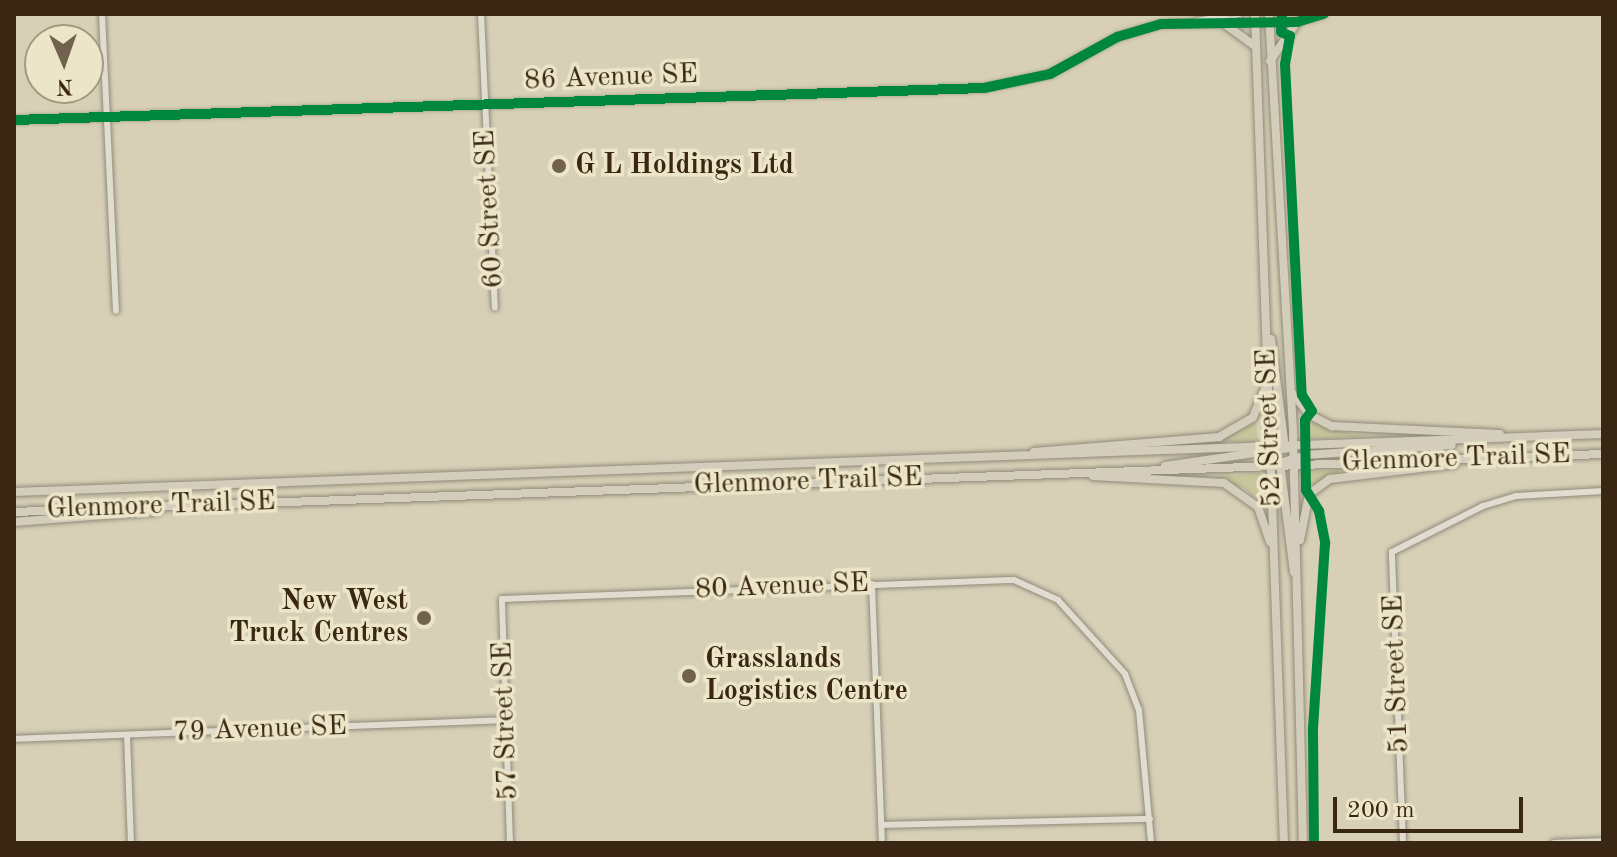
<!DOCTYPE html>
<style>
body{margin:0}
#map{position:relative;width:1617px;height:857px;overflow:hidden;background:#d7d0b7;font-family:"Old Standard TT",serif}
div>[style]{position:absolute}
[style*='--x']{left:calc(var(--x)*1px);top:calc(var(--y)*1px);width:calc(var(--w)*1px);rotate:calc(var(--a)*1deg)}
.green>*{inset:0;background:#c7c69c}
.roads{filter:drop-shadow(0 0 2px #908a79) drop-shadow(0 0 2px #908a79)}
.minor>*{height:6px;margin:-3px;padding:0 3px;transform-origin:3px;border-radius:3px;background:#e0dcd0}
.major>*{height:8px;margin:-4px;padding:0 4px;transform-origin:4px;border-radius:4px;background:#d4cdbb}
.cycleway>*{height:10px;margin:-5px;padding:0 5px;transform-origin:5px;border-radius:5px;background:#00873e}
.dots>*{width:22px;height:22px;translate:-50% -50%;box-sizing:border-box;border:4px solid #ede5c8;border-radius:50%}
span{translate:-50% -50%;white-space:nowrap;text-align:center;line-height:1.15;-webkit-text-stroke:7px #ede5c8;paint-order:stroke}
.street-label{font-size:28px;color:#392713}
.poi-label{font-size:28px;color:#392713;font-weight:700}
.left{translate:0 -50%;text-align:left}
.right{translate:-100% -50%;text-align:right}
.frame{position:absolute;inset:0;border:16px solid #392713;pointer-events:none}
.north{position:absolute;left:24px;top:24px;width:80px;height:80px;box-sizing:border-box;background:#ede5c8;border:2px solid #a59980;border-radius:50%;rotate:178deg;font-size:22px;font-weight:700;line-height:32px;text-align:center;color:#392713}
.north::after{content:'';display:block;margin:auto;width:28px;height:36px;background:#70624c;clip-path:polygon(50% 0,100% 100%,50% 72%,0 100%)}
.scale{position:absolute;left:1333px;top:797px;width:190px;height:36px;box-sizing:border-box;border:4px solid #392713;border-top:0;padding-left:10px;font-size:24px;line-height:28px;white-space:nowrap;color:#392713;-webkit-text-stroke:6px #ede5c8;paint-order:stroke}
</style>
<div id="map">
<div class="green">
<div style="clip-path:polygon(1309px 419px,1329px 429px,1365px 436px,1308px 439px)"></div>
<div style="clip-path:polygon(1256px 422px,1258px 441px,1221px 442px,1221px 440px)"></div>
<div style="clip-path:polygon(1339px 470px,1339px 473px,1309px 488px,1309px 471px)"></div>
<div style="clip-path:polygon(1260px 473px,1266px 478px,1267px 508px,1244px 488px,1208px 478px)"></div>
</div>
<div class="roads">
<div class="minor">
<div style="--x:102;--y:14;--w:297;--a:87.3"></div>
<div style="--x:481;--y:14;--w:294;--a:87.3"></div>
<div style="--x:1196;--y:21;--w:44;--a:-9.2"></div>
<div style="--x:14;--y:120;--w:971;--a:-1.89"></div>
<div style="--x:984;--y:88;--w:67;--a:-12"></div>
<div style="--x:1050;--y:74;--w:77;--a:-28.9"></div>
<div style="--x:1117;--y:37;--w:46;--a:-16.5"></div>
<div style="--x:1161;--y:24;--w:136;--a:-0.8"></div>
<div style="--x:1297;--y:22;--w:28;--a:-17"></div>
<div style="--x:872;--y:584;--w:259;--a:87.8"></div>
<div style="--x:127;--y:735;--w:108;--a:87.9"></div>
<div style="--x:14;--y:739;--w:492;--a:-2.2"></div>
<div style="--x:882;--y:825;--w:268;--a:-1.3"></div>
<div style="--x:510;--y:843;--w:244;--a:-91.9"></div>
<div style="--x:502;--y:599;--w:512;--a:-2.13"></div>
<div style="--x:1014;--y:580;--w:48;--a:24.4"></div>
<div style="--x:1058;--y:600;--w:100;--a:47.8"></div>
<div style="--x:1125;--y:674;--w:39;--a:69"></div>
<div style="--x:1139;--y:710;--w:134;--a:84.8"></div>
<div style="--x:1403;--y:843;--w:291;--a:-92.2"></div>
<div style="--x:1392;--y:552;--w:102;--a:-26.8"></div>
<div style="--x:1483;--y:506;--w:34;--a:-17"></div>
<div style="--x:1516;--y:496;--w:87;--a:-3.3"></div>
<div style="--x:1554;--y:843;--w:49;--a:-2.3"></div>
</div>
<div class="major">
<div style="--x:1230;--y:14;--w:1;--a:0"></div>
<div style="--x:1255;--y:14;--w:830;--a:88"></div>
<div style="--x:1269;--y:14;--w:423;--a:86.7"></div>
<div style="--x:1293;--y:436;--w:407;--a:88.6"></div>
<div style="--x:1226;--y:25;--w:37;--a:36"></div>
<div style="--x:1270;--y:61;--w:47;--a:-55.3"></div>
<div style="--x:1271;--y:339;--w:110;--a:82.7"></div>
<div style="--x:1292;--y:393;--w:28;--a:51"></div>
<div style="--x:1310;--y:415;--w:25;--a:27"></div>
<div style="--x:1332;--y:426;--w:168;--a:2.7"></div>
<div style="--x:1034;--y:452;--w:186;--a:-4.6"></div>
<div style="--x:1219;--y:437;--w:39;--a:-30"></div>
<div style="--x:1253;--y:417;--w:33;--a:-67"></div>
<div style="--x:1280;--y:463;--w:110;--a:82.7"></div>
<div style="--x:1272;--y:465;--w:35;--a:-16"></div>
<div style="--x:1306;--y:455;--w:146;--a:-3.9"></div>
<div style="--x:1165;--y:466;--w:125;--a:-8.3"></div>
<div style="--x:1093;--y:476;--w:131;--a:3.1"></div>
<div style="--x:1224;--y:483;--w:42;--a:35.2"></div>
<div style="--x:1258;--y:507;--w:37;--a:71"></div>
<div style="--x:14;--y:492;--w:1590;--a:-2.09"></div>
<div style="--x:14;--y:512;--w:1590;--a:-2.09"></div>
<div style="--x:14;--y:522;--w:143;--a:-4.4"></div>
<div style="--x:1300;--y:540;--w:47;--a:-78.9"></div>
<div style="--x:1309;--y:494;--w:26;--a:-36"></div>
<div style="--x:1330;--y:479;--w:125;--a:-6.9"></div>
</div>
</div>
<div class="cycleway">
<div style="--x:1282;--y:14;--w:18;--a:93"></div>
<div style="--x:1281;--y:32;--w:10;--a:24"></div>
<div style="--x:1290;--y:36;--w:28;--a:100"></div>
<div style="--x:1285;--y:64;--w:331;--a:87.1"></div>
<div style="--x:1302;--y:395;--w:19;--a:58"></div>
<div style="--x:14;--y:120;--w:971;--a:-1.89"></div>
<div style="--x:984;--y:88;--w:67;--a:-12"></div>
<div style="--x:1050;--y:74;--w:77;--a:-28.9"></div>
<div style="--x:1117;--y:37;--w:46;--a:-16.5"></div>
<div style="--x:1161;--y:24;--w:136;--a:-0.8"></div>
<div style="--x:1297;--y:22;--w:28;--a:-17"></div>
<div style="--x:1311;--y:412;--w:10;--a:127"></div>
<div style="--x:1305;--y:420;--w:70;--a:89.2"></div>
<div style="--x:1306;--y:490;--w:25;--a:58"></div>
<div style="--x:1319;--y:511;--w:33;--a:79"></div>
<div style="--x:1325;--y:543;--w:188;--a:93.7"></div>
<div style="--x:1313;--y:731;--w:112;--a:89.5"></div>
</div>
<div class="dots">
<div style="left:559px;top:166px;background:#70624c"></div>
<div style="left:424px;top:618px;background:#70624c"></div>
<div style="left:689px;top:676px;background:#70624c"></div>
</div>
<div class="street-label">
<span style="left:611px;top:78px;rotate:-2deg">86 Avenue SE</span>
<span style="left:490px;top:209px;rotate:-93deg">60 Street SE</span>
<span style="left:1270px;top:428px;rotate:-92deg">52 Street SE</span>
<span style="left:1456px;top:459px;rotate:-2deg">Glenmore Trail SE</span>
<span style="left:808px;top:482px;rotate:-2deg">Glenmore Trail SE</span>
<span style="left:161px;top:506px;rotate:-2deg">Glenmore Trail SE</span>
<span style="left:782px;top:587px;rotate:-2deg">80 Avenue SE</span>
<span style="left:1397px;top:674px;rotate:-92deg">51 Street SE</span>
<span style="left:506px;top:721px;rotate:-92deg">57 Street SE</span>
<span style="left:260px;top:730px;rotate:-2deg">79 Avenue SE</span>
</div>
<div class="poi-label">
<span class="left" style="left:575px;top:166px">G L Holdings Ltd</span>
<span class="right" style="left:408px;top:618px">New West<br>Truck Centres</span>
<span class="left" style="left:705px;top:676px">Grasslands<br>Logistics Centre</span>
</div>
<div class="frame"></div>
<div class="north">N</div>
<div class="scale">200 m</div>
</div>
